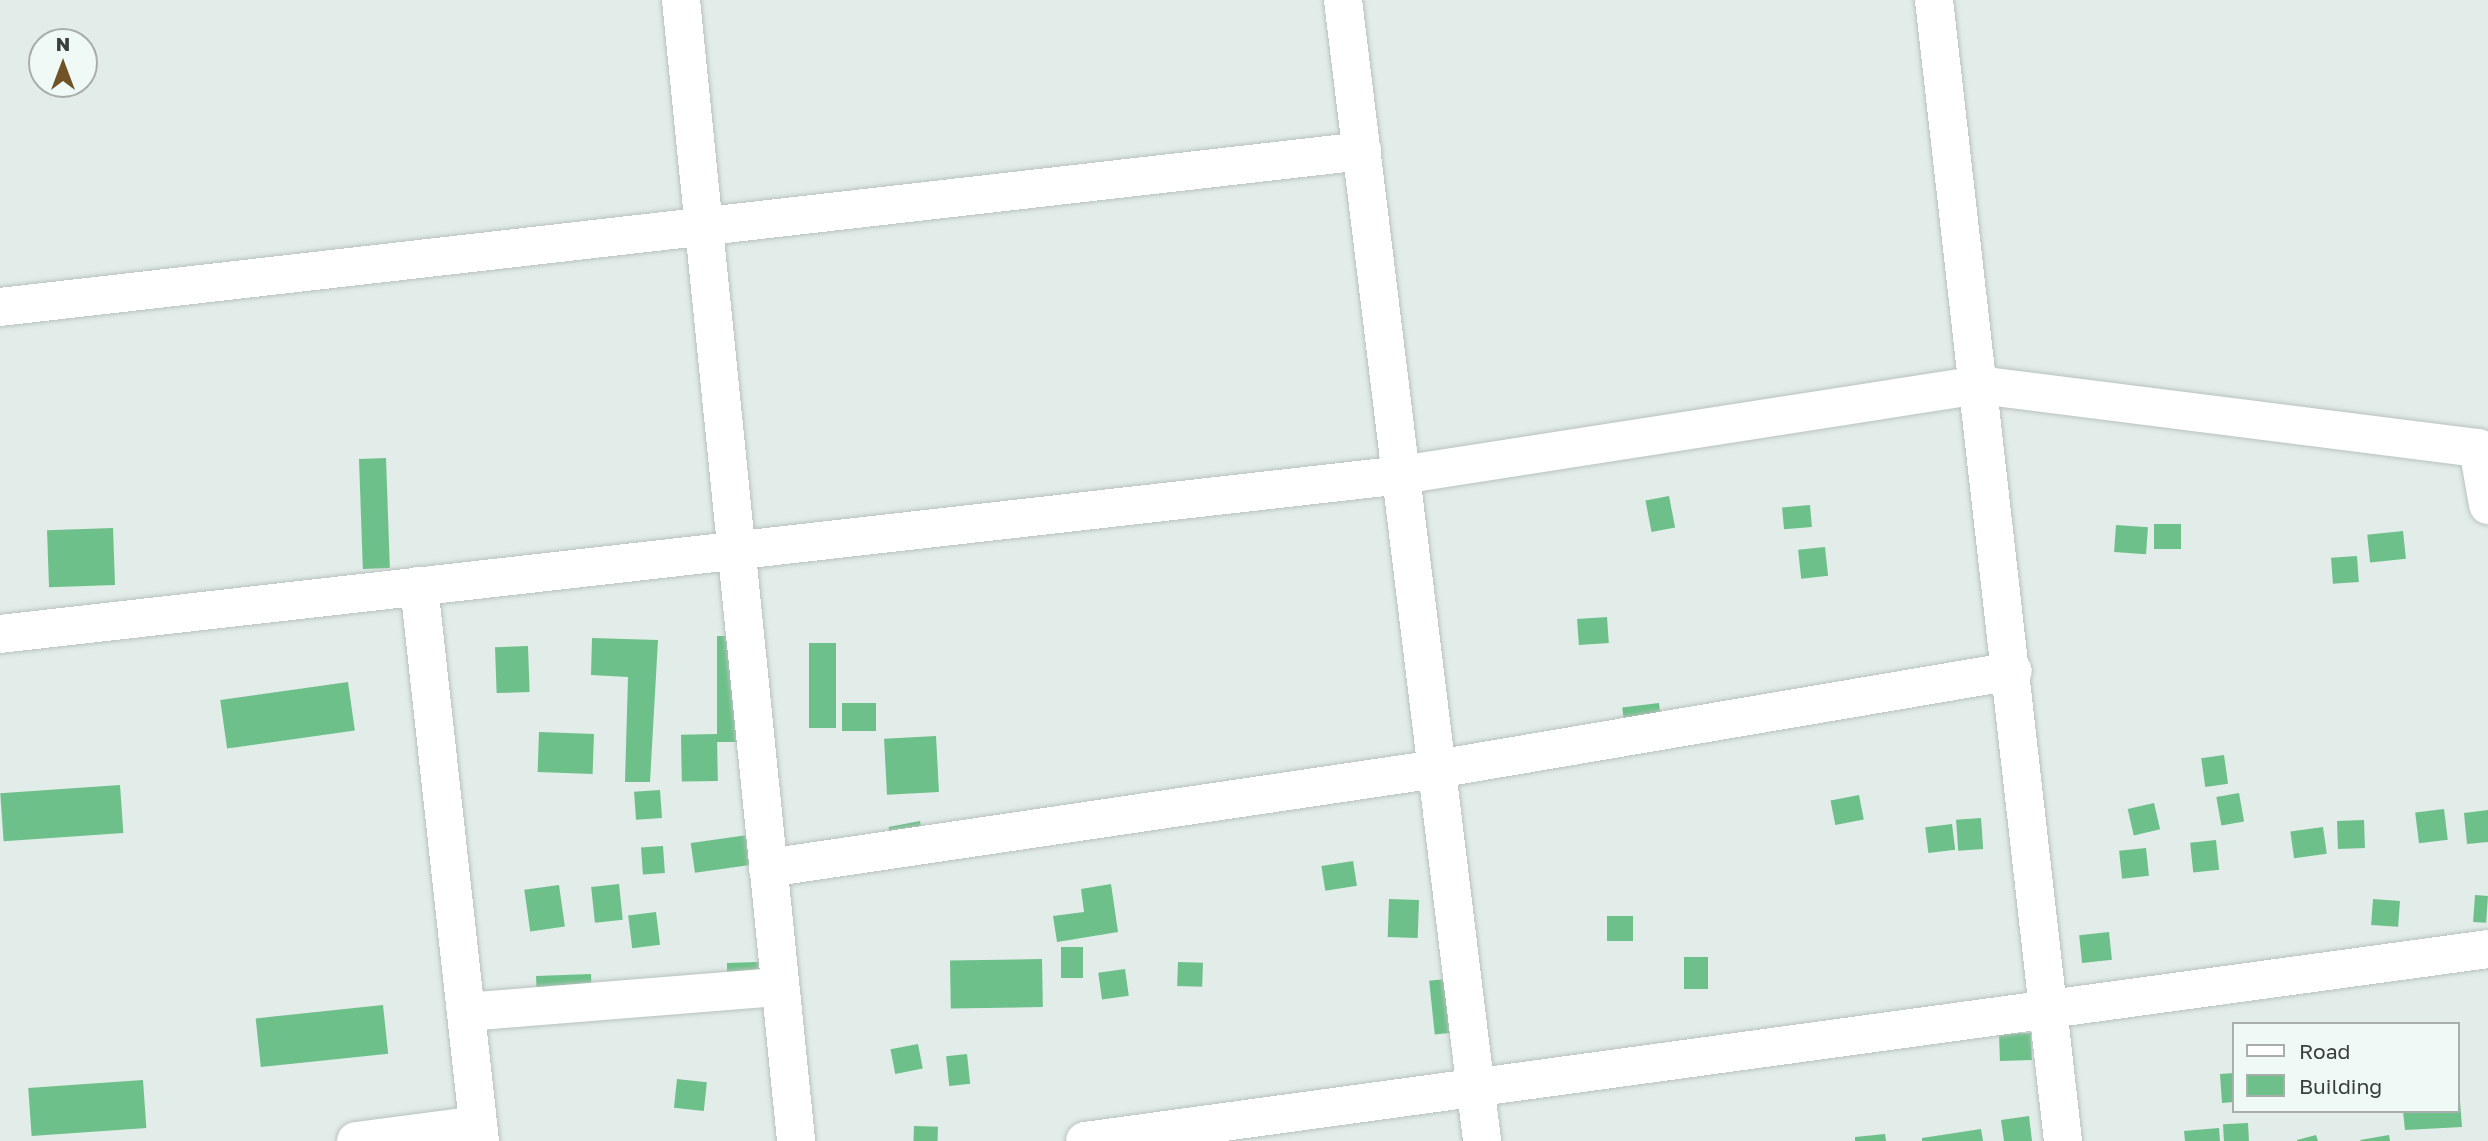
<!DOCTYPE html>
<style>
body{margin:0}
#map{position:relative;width:2488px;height:1141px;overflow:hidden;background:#e2ece9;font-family:"Golos Text",sans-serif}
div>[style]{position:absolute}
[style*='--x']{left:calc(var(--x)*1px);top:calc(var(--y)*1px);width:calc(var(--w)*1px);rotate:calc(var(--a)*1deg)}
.building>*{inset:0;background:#6dc089;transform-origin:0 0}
.roads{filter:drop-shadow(0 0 2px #b8c2be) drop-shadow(0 0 2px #b8c2be)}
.minor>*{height:38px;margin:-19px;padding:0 19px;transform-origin:19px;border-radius:19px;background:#fff}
span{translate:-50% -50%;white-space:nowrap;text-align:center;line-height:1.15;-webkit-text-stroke:7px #eff9f6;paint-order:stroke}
.legend{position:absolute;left:2232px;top:1022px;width:228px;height:91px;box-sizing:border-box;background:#eff9f6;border:2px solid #a7aeac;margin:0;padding:9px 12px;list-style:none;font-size:21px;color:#3a3e3c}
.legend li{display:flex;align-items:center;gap:14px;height:35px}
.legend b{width:35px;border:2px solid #a7aeac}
.north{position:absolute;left:28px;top:28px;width:70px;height:70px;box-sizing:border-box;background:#eff9f6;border:2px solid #a7aeac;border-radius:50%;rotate:0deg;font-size:19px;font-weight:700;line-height:28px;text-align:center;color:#3a3e3c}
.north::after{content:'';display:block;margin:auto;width:24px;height:32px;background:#715327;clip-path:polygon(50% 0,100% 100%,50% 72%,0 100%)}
</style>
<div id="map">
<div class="building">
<div style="left:386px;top:458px;width:110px;height:27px;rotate:88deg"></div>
<div style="left:1669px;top:496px;width:32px;height:24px;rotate:79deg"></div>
<div style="left:1810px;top:505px;width:22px;height:28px;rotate:85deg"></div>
<div style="left:2181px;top:524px;width:25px;height:27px;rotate:90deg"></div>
<div style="left:2116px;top:525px;width:32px;height:27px;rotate:4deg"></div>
<div style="left:113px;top:528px;width:57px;height:66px;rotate:88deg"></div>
<div style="left:2403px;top:531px;width:28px;height:36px;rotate:84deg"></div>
<div style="left:1825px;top:547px;width:29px;height:27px;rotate:84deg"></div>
<div style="left:2357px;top:556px;width:26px;height:26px;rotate:86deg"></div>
<div style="left:1607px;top:617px;width:26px;height:30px;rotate:86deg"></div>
<div style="left:717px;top:636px;width:35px;height:106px"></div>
<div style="clip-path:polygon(592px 638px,658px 640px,650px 782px,625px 782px,628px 677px,591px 675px)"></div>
<div style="left:809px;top:643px;width:27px;height:85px"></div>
<div style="left:528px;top:646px;width:46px;height:33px;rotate:88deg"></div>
<div style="left:348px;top:682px;width:49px;height:129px;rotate:82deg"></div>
<div style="left:842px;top:703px;width:34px;height:28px"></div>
<div style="left:1659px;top:703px;width:25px;height:37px;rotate:83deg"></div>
<div style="left:539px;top:732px;width:55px;height:40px;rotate:2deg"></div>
<div style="left:717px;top:734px;width:47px;height:36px;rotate:89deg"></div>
<div style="left:936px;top:736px;width:56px;height:52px;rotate:87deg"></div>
<div style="left:2224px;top:755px;width:29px;height:23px;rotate:82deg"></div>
<div style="left:120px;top:785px;width:48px;height:120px;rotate:86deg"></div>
<div style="left:660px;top:790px;width:28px;height:26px;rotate:86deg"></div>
<div style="left:2239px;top:793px;width:29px;height:23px;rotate:80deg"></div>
<div style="left:1859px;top:795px;width:25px;height:29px;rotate:79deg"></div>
<div style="left:2154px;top:803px;width:27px;height:27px;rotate:77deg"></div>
<div style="left:2444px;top:809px;width:31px;height:29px;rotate:83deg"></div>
<div style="clip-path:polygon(2488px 810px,2488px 842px,2467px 844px,2464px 813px)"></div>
<div style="left:1981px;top:818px;width:31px;height:25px;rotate:86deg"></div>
<div style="left:2364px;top:820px;width:28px;height:27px;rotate:88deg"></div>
<div style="left:920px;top:821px;width:25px;height:32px;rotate:79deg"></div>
<div style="left:1952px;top:824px;width:26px;height:27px;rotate:83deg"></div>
<div style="left:2323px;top:827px;width:27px;height:33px;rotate:82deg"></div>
<div style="left:769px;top:832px;width:30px;height:79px;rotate:82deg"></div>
<div style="left:2216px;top:840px;width:30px;height:26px;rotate:84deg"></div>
<div style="left:663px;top:846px;width:27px;height:22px;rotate:86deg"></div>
<div style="left:2146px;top:848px;width:28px;height:27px;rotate:84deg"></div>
<div style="left:1353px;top:861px;width:25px;height:32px;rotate:81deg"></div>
<div style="left:619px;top:884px;width:36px;height:28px;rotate:84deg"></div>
<div style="clip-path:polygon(1111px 884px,1118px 932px,1057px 942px,1053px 916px,1084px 912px,1081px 889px)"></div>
<div style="left:559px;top:885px;width:42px;height:35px;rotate:82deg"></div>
<div style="left:2475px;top:895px;width:13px;height:27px;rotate:4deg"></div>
<div style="left:1389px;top:899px;width:30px;height:38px;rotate:2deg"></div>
<div style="left:2373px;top:899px;width:27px;height:26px;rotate:4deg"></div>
<div style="left:656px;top:912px;width:33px;height:28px;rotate:83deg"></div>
<div style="left:1607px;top:916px;width:26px;height:25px"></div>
<div style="left:2109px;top:932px;width:28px;height:30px;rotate:84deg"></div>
<div style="left:1061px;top:947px;width:22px;height:31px"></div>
<div style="left:1684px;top:957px;width:24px;height:32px"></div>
<div style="left:1042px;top:959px;width:48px;height:92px;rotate:89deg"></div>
<div style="clip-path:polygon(782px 961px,727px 988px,727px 963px)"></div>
<div style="left:1178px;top:962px;width:25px;height:24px;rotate:2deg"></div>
<div style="left:1125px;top:969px;width:27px;height:27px;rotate:82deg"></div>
<div style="left:591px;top:974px;width:27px;height:55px;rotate:88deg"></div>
<div style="left:1456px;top:978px;width:54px;height:27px;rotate:84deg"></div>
<div style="left:383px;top:1005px;width:49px;height:128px;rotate:84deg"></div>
<div style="left:2031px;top:1033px;width:27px;height:32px;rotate:88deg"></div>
<div style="left:918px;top:1044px;width:25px;height:28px;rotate:79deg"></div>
<div style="left:967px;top:1054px;width:30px;height:21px;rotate:84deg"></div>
<div style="clip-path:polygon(2234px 1073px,2234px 1102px,2222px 1103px,2220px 1074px)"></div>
<div style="left:677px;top:1079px;width:30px;height:29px;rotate:6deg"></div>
<div style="left:143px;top:1080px;width:48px;height:115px;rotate:86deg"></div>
<div style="clip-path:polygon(2460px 1101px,2462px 1127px,2405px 1130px,2403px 1111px,2458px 1111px)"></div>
<div style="clip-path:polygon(2029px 1116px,2032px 1141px,2004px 1141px,2001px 1120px)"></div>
<div style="left:2248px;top:1123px;width:18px;height:25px;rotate:87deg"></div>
<div style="left:914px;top:1126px;width:24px;height:15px;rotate:2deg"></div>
<div style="clip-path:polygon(2219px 1128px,2220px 1141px,2185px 1141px,2184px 1131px)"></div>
<div style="clip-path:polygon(1981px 1129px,1983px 1141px,1922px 1141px,1922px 1138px)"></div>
<div style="clip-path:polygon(1885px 1134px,1886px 1141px,1855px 1141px,1855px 1137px)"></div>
<div style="clip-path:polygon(2316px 1135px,2318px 1141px,2297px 1141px,2297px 1140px)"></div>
<div style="clip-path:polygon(2389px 1135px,2390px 1141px,2361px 1141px,2360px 1140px)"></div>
</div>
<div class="roads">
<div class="minor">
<div style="--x:681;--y:0;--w:1147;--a:84.24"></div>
<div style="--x:1343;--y:0;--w:1149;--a:83.05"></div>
<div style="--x:1934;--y:0;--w:1148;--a:83.55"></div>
<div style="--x:0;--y:307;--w:1371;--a:-6.53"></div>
<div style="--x:419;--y:586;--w:558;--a:83.73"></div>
<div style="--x:0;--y:634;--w:1410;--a:-6.47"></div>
<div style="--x:1401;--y:475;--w:585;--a:-8.85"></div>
<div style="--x:1979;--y:385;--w:503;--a:7.2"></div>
<div style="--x:2478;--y:448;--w:58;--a:80"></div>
<div style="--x:768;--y:868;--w:676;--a:-8.42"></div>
<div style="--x:1437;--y:769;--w:584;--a:-9.66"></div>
<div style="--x:466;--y:1012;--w:315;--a:-4.6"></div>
<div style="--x:356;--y:1141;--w:123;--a:-7.5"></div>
<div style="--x:1085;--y:1141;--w:1416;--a:-7.79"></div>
</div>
</div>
<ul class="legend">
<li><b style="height:9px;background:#fff"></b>Road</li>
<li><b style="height:19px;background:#6dc089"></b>Building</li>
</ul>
<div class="north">N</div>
</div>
